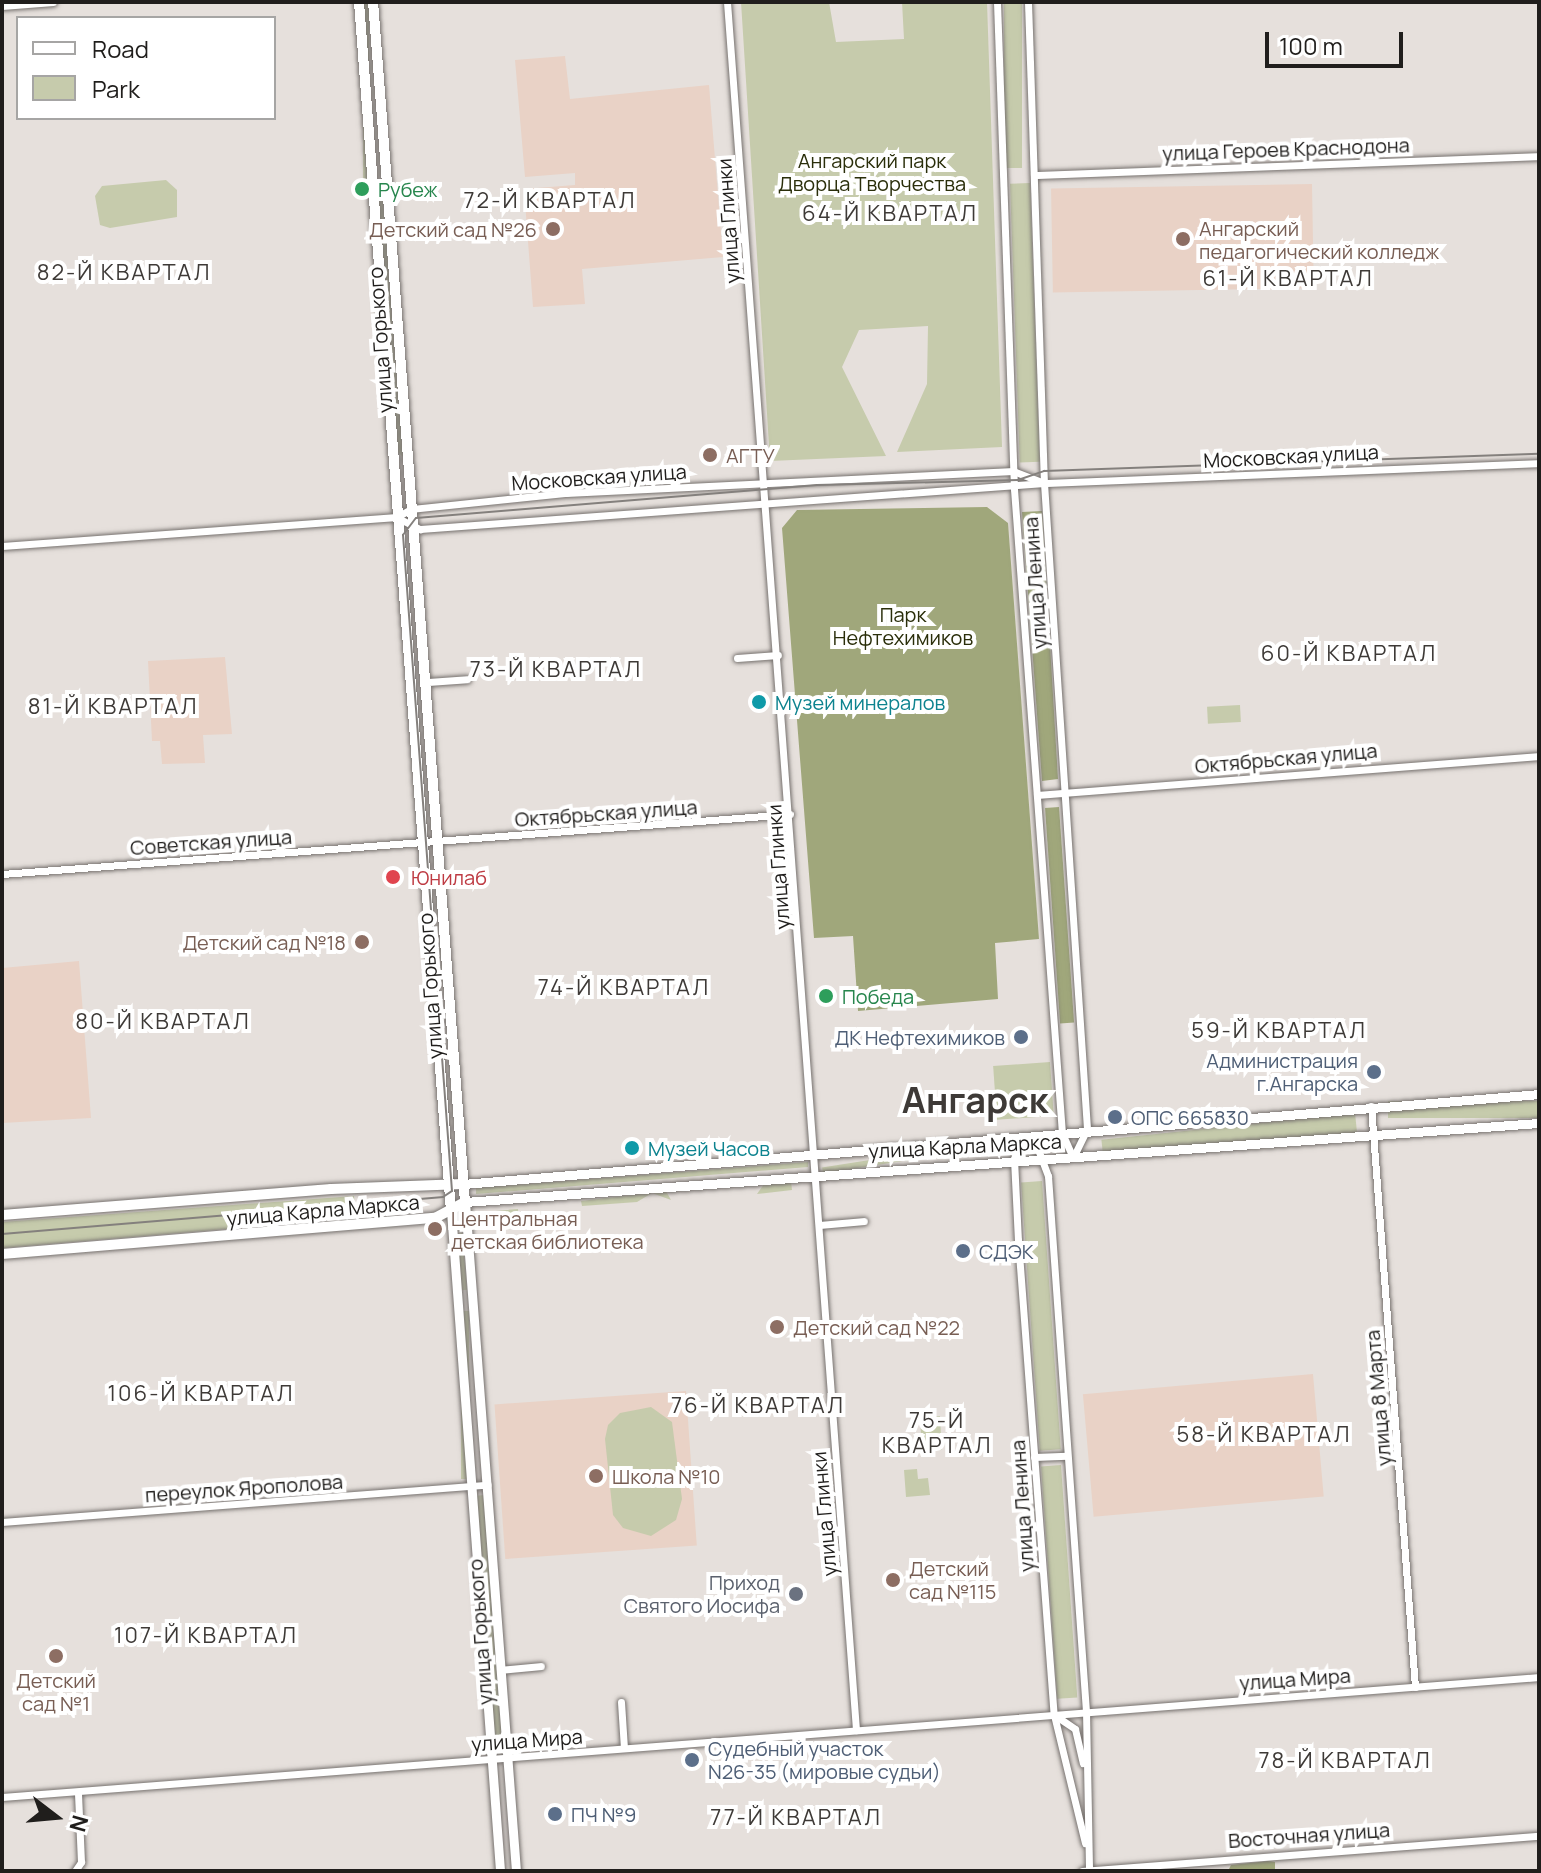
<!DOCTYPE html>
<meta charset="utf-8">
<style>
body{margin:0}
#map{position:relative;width:1541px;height:1873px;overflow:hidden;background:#e6e0dc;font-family:Manrope,sans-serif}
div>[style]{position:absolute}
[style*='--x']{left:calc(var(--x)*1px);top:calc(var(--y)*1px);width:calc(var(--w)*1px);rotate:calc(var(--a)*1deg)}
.education>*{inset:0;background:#e9d2c6;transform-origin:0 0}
.green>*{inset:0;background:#c6cbac;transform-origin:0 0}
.forest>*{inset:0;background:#a0a77b;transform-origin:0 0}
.roads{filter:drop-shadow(0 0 2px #76716e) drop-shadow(0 0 2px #76716e)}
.minor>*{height:7px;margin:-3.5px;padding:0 3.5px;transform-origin:3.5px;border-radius:3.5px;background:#fff}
.tertiary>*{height:9px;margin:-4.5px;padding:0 4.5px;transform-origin:4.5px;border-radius:4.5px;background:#fff}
.secondary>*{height:10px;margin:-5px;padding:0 5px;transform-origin:5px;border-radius:5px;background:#fff}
.tram>*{height:2px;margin:-1px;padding:0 1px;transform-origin:1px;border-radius:1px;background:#84807d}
.dots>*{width:22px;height:22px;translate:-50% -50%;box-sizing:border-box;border:4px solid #fff;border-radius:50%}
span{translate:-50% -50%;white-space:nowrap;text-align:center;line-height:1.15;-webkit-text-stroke:8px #fff;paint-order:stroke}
.street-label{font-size:20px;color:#201e1c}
.park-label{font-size:20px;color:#2a2e0a}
.leisure-label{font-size:20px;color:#27864d}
.left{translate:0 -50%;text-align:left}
.education-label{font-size:20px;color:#785e54}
.right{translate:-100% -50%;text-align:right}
.culture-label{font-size:20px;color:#0d838f}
.health-label{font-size:20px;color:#be3a42}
.service-label{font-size:20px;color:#4e5e75}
.worship-label{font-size:20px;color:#5b616d}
.neighbourhood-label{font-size:22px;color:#3e3a37;letter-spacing:2px}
.town-label{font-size:36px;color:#3e3a37;font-weight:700}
.frame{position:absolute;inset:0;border:4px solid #201e1c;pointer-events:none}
.legend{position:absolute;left:16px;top:16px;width:260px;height:104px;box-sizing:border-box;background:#fff;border:2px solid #a6a5a4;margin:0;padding:10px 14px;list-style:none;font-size:24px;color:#201e1c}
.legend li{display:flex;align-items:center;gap:16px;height:40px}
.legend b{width:40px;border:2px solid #a6a5a4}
.north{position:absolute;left:16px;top:1777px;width:80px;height:80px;-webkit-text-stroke:6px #fff;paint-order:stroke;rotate:106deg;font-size:22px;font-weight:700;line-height:32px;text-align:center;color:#201e1c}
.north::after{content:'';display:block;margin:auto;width:28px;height:36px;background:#201e1c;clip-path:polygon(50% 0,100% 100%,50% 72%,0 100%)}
.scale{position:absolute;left:1265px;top:32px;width:138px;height:36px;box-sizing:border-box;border:4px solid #201e1c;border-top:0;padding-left:10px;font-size:24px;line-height:28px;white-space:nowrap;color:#201e1c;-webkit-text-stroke:6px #fff;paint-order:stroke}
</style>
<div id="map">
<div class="education">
<div style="clip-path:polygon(565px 56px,570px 99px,709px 85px,723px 257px,582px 269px,585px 304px,533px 307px,524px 189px,575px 185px,575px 173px,525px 177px,515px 60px)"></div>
<div style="left:1312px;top:184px;width:104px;height:261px;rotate:89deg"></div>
<div style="clip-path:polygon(225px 657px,232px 734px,203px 735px,205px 763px,162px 764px,160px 741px,152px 741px,148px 661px)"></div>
<div style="clip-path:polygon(79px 961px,91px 1118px,2px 1123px,2px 968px)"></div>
<div style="left:1313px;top:1374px;width:123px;height:231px;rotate:85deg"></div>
<div style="left:686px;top:1391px;width:155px;height:192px;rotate:86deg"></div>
</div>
<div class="green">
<div style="left:363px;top:2px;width:6px;height:191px"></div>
<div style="clip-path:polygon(741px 2px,829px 2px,836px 42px,904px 39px,902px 2px,987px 2px,1002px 447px,897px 452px,927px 384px,928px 326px,859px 330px,842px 367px,886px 456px,770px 461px)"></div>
<div style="left:1004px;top:2px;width:18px;height:166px"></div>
<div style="clip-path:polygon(166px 180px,177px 190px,177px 217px,110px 228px,100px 225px,95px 196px,102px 186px)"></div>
<div style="left:1030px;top:183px;width:279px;height:20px;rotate:88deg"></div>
<div style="clip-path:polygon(378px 201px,383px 201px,403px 457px,396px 450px)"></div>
<div style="left:1240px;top:705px;width:17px;height:33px;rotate:87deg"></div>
<div style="left:1050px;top:1062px;width:54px;height:57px;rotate:86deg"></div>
<div style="left:1539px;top:1101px;width:17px;height:151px;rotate:90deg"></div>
<div style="left:1355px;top:1113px;width:20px;height:255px;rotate:84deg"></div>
<div style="left:908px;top:1154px;width:6px;height:87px;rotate:81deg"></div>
<div style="clip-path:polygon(808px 1162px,808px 1167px,476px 1194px,476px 1188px)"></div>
<div style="clip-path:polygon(791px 1181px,792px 1190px,757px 1194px,764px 1184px)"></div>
<div style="left:1042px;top:1181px;width:269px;height:21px;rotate:86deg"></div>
<div style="clip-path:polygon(666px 1191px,671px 1200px,652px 1193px,637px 1202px,582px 1206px,581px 1201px)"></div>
<div style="clip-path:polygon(354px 1196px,356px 1218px,2px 1248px,2px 1222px)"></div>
<div style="left:518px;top:1209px;width:11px;height:40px;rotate:85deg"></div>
<div style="left:462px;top:1233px;width:57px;height:8px;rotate:85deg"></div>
<div style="left:461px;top:1311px;width:8px;height:168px"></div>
<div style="clip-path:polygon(651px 1407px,672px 1422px,682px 1499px,676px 1520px,651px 1536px,623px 1528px,613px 1515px,605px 1439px,608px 1425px,620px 1413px)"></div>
<div style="left:940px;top:1416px;width:34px;height:20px;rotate:87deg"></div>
<div style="left:1061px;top:1465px;width:233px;height:20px;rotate:86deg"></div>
<div style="clip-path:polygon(917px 1469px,918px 1479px,928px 1478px,930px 1495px,906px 1497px,904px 1470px)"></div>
<div style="left:485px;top:1495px;width:245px;height:9px;rotate:86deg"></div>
</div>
<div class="forest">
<div style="clip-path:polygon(987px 507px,1008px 523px,1039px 939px,995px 943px,998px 999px,858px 1011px,853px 936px,814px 938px,782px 528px,797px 510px)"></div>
<div style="clip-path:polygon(1042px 511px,1058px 779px,1042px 781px,1022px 512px)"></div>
<div style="left:1059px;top:807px;width:216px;height:14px;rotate:86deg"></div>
<div style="clip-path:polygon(1268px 1861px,1275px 1862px,1275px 1871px,1228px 1871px,1231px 1865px)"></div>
</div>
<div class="roads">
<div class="minor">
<div style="--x:727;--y:2;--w:1733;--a:85.73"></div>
<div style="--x:997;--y:2;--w:487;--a:88"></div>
<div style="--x:1014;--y:489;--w:646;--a:85.74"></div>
<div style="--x:1062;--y:1133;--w:27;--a:66"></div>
<div style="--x:1028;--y:2;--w:481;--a:88.1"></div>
<div style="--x:1044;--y:483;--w:647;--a:86.19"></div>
<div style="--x:1087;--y:1129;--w:32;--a:116"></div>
<div style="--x:2;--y:6;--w:51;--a:-4.5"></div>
<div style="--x:1034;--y:175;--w:505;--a:-2.15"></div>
<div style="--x:398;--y:518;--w:25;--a:27"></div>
<div style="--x:420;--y:529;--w:626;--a:-4.22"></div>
<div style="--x:1044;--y:483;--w:495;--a:-2.3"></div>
<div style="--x:2;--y:546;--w:396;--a:-4.2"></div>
<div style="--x:397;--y:517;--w:16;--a:-30"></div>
<div style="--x:411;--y:509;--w:156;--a:-5.9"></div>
<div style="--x:566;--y:493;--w:448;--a:-2.8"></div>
<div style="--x:1013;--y:471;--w:30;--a:21"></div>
<div style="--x:737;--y:658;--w:41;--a:-4.2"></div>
<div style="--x:428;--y:682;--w:39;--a:-4"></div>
<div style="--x:1037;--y:795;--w:504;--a:-4.44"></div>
<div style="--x:2;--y:874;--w:790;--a:-4.35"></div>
<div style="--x:1371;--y:1106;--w:583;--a:85.67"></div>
<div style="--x:1033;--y:1136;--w:43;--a:69.4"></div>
<div style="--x:1048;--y:1176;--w:536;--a:85.94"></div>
<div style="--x:1086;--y:1711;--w:160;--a:88.9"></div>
<div style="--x:1020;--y:1138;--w:22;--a:106"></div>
<div style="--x:1014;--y:1159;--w:81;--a:87.2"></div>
<div style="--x:1018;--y:1240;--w:476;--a:85.7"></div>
<div style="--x:1054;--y:1715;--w:132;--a:76.4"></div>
<div style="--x:820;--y:1225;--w:44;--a:-5.2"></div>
<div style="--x:1034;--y:1457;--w:33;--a:-2"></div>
<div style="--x:2;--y:1522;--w:487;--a:-4.4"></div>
<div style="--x:500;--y:1670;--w:41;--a:-5.6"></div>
<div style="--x:621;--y:1702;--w:46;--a:86.3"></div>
<div style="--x:1056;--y:1716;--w:23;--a:34"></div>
<div style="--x:1075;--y:1729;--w:35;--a:77"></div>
<div style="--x:2;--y:1797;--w:1542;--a:-4.46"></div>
<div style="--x:75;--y:1871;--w:11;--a:-56"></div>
<div style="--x:81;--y:1862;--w:70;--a:-92.5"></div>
<div style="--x:1082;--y:1871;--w:458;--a:-4.4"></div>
</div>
<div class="tertiary">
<div style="--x:463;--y:1184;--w:1080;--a:-4.78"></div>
<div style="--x:451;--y:1211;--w:662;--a:85.75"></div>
<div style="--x:516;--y:1871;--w:671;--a:-94.36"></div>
<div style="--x:465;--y:1202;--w:1077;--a:-4.21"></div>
</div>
<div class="secondary">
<div style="--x:359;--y:2;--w:1212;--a:85.65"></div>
<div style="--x:2;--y:1215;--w:330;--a:-4.5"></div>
<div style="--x:331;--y:1189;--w:132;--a:-2.2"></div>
<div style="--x:2;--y:1254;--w:434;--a:-4.8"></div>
<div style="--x:435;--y:1218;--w:34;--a:-28"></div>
<div style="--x:465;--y:1202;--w:1204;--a:-94.38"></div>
</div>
</div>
<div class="tram">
<div style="--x:2;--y:1234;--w:443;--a:-4.8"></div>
<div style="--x:443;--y:1197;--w:11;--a:-34"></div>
<div style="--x:452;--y:1191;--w:658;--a:-94.27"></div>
<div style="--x:403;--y:535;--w:21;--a:-53"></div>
<div style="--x:416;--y:518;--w:402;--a:-4.7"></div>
<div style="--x:817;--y:485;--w:201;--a:-1.4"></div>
<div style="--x:1018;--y:480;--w:28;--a:-19"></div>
<div style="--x:1044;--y:471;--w:495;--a:-2"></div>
</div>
<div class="dots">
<div style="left:362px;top:189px;background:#2e9e5b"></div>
<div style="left:553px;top:229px;background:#8d6e63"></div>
<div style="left:1183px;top:239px;background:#8d6e63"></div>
<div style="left:710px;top:455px;background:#8d6e63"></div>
<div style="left:759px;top:702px;background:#0f9aa8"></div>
<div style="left:393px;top:877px;background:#e0444e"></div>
<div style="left:362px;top:942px;background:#8d6e63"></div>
<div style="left:826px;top:996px;background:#2e9e5b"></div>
<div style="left:1021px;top:1037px;background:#5c6f8a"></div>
<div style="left:1374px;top:1072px;background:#5c6f8a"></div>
<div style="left:1115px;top:1117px;background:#5c6f8a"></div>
<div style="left:632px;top:1148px;background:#0f9aa8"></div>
<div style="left:435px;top:1229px;background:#8d6e63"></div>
<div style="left:963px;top:1251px;background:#5c6f8a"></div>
<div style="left:777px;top:1327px;background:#8d6e63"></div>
<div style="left:596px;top:1476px;background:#8d6e63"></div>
<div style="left:893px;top:1580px;background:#8d6e63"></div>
<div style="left:796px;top:1594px;background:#6b7280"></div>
<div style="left:56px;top:1656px;background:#8d6e63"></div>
<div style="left:692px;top:1760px;background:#5c6f8a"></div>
<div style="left:555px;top:1814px;background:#5c6f8a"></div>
</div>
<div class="street-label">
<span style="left:1286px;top:149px;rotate:-2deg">улица Героев Краснодона</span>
<span style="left:728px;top:221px;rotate:-94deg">улица Глинки</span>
<span style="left:380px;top:340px;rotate:-94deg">улица Горького</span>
<span style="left:1291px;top:456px;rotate:-3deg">Московская улица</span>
<span style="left:599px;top:477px;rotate:-4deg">Московская улица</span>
<span style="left:1035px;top:583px;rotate:-94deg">улица Ленина</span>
<span style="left:1286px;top:758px;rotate:-5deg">Октябрьская улица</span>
<span style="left:606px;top:813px;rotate:-4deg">Октябрьская улица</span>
<span style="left:211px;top:842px;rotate:-4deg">Советская улица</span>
<span style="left:778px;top:867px;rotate:-94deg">улица Глинки</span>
<span style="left:430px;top:986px;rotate:-94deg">улица Горького</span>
<span style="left:965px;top:1146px;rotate:-3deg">улица Карла Маркса</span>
<span style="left:323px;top:1210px;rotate:-5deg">улица Карла Маркса</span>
<span style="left:1378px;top:1398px;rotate:-95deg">улица 8 Марта</span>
<span style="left:244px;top:1488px;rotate:-4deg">переулок Ярополова</span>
<span style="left:1022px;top:1506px;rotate:-94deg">улица Ленина</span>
<span style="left:824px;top:1514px;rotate:-95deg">улица Глинки</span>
<span style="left:480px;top:1632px;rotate:-94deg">улица Горького</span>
<span style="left:1295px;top:1679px;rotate:-4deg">улица Мира</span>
<span style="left:527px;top:1740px;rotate:-4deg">улица Мира</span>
<span style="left:1309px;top:1835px;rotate:-4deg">Восточная улица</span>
</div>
<div class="park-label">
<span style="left:872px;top:172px">Ангарский парк<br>Дворца Творчества</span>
<span style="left:903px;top:626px">Парк<br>Нефтехимиков</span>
</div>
<div class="leisure-label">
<span class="left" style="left:378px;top:189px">Рубеж</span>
<span class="left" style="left:842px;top:996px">Победа</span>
</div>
<div class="education-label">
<span class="left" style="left:1199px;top:240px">Ангарский<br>педагогический колледж</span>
<span class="right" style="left:537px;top:229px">Детский сад №26</span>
<span class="left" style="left:726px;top:455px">АГТУ</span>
<span class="right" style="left:346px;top:942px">Детский сад №18</span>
<span class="left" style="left:451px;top:1230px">Центральная<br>детская библиотека</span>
<span class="left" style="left:793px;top:1327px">Детский сад №22</span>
<span class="left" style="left:612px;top:1476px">Школа №10</span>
<span class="left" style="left:909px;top:1580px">Детский<br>сад №115</span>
<span style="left:56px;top:1692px">Детский<br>сад №1</span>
</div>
<div class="culture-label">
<span class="left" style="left:775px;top:702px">Музей минералов</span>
<span class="left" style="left:648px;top:1148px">Музей Часов</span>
</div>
<div class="health-label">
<span class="left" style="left:411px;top:877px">Юнилаб</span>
</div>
<div class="service-label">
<span class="right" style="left:1005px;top:1037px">ДК Нефтехимиков</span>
<span class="right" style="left:1358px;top:1072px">Администрация<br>г.Ангарска</span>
<span class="left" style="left:1131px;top:1117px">ОПС 665830</span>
<span class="left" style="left:979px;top:1251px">СДЭК</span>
<span class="left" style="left:708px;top:1760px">Судебный участок<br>N26-35 (мировые судьи)</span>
<span class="left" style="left:571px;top:1814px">ПЧ №9</span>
</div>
<div class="worship-label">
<span class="right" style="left:780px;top:1594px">Приход<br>Святого Иосифа</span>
</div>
<div class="neighbourhood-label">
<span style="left:550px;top:201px">72-Й КВАРТАЛ</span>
<span style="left:890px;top:214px">64-Й КВАРТАЛ</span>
<span style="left:124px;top:273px">82-Й КВАРТАЛ</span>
<span style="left:1288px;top:279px">61-Й КВАРТАЛ</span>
<span style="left:1349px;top:654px">60-Й КВАРТАЛ</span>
<span style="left:556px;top:670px">73-Й КВАРТАЛ</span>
<span style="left:113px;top:707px">81-Й КВАРТАЛ</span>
<span style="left:624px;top:988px">74-Й КВАРТАЛ</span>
<span style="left:163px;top:1022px">80-Й КВАРТАЛ</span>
<span style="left:1279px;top:1031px">59-Й КВАРТАЛ</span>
<span style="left:201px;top:1394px">106-Й КВАРТАЛ</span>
<span style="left:758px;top:1406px">76-Й КВАРТАЛ</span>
<span style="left:937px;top:1433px">75-Й<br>КВАРТАЛ</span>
<span style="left:1264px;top:1435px">58-Й КВАРТАЛ</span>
<span style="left:206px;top:1636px">107-Й КВАРТАЛ</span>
<span style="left:1345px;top:1761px">78-Й КВАРТАЛ</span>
<span style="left:796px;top:1818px">77-Й КВАРТАЛ</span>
</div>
<div class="town-label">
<span style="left:975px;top:1100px">Ангарск</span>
</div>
<div class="frame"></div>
<ul class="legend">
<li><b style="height:10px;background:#fff"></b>Road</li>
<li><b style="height:22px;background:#c6cbac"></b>Park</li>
</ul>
<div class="north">N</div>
<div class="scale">100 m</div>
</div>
